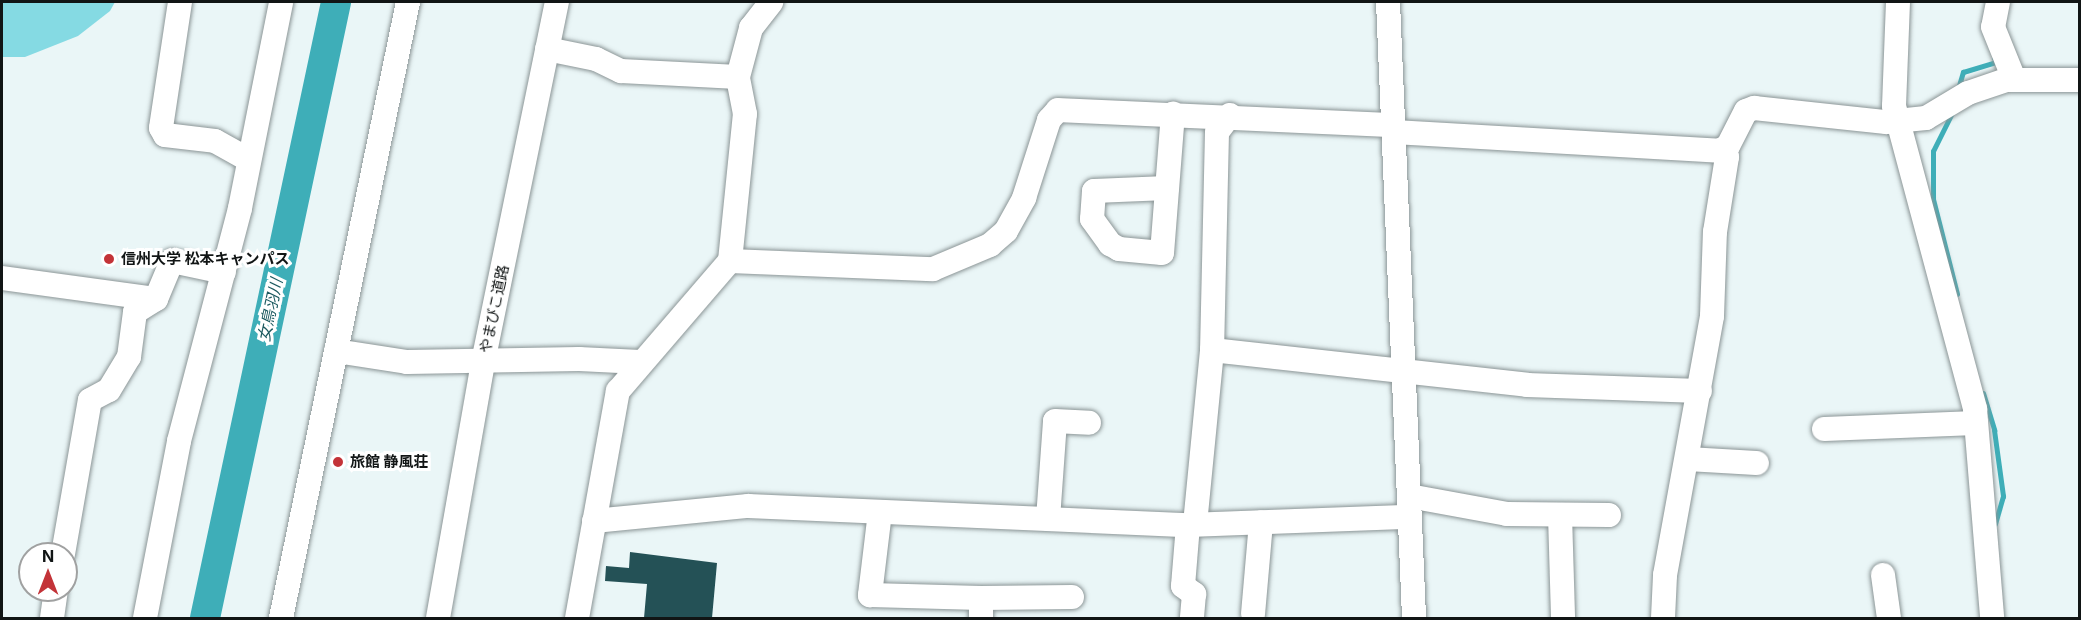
<!DOCTYPE html>
<meta charset="utf-8">
<style>
body{margin:0}
#map{position:relative;width:2081px;height:620px;overflow:hidden;background:#eaf6f7;font-family:Inter,"Noto Sans JP",sans-serif}
div>[style]{position:absolute}
[style*='--x']{left:calc(var(--x)*1px);top:calc(var(--y)*1px);width:calc(var(--w)*1px);rotate:calc(var(--a)*1deg)}
.green>*{inset:0;background:#85dae3}
.stream>*{height:5px;margin:-2.5px;padding:0 2.5px;transform-origin:2.5px;border-radius:2.5px;background:#3eaeb8}
.river>*{height:30px;margin:-15px;padding:0 15px;transform-origin:15px;border-radius:15px;background:#3eaeb8}
.building>*{inset:0;background:#245156}
.roads{filter:drop-shadow(0 0 2px #8b9596) drop-shadow(0 0 2px #8b9596)}
.minor>*{height:24px;margin:-12px;padding:0 12px;transform-origin:12px;border-radius:12px;background:#fff}
.dots>*{width:16px;height:16px;translate:-50% -50%;box-sizing:border-box;border:3px solid #fff;border-radius:50%}
span{translate:-50% -50%;white-space:nowrap;text-align:center;line-height:1.15;-webkit-text-stroke:6px #fff;paint-order:stroke}
.poi-label{font-size:15px;color:#111515;font-weight:700}
.left{translate:0 -50%;text-align:left}
.street-label{font-size:15px;color:#111515}
.water-label{font-size:16px;color:#1d5a60;font-style:italic}
.frame{position:absolute;inset:0;border:3px solid #111515;pointer-events:none}
.north{position:absolute;left:18px;top:542px;width:60px;height:60px;box-sizing:border-box;background:#fff;border:2px solid #a0a1a1;border-radius:50%;rotate:0deg;font-size:16px;font-weight:700;line-height:24px;text-align:center;color:#111515}
.north::after{content:'';display:block;margin:auto;width:21px;height:27px;background:#c33338;clip-path:polygon(50% 0,100% 100%,50% 72%,0 100%)}
</style>
<div id="map">
<div class="green">
<div style="clip-path:polygon(2px 2px,115px 2px,110px 11px,78px 36px,25px 57px,2px 57px)"></div>
</div>
<div class="stream">
<div style="--x:1958;--y:89;--w:18;--a:-74"></div>
<div style="--x:1963;--y:72;--w:34;--a:-17"></div>
<div style="--x:1996;--y:62;--w:4;--a:-117"></div>
<div style="--x:1952;--y:113;--w:42;--a:116.6"></div>
<div style="--x:1933;--y:151;--w:48;--a:90"></div>
<div style="--x:1933;--y:199;--w:98;--a:75.8"></div>
<div style="--x:1983;--y:393;--w:39;--a:73"></div>
<div style="--x:1994;--y:430;--w:67;--a:82.2"></div>
<div style="--x:2003;--y:496;--w:29;--a:106"></div>
</div>
<div class="river">
<div style="--x:205;--y:618;--w:630;--a:-77.99"></div>
</div>
<div class="building">
<div style="clip-path:polygon(630px 552px,717px 563px,712px 618px,644px 618px,647px 584px,605px 581px,606px 566px,629px 568px)"></div>
</div>
<div class="roads">
<div class="minor">
<div style="--x:180;--y:2;--w:127;--a:98.6"></div>
<div style="--x:161;--y:128;--w:8;--a:60"></div>
<div style="--x:165;--y:135;--w:50;--a:6.8"></div>
<div style="--x:215;--y:141;--w:39;--a:29"></div>
<div style="--x:1388;--y:2;--w:617;--a:87.58"></div>
<div style="--x:1898;--y:2;--w:104;--a:92.2"></div>
<div style="--x:1894;--y:106;--w:314;--a:75"></div>
<div style="--x:1975;--y:409;--w:210;--a:85.3"></div>
<div style="--x:1998;--y:2;--w:25;--a:101"></div>
<div style="--x:1993;--y:27;--w:56;--a:68"></div>
<div style="--x:547;--y:49;--w:50;--a:11.5"></div>
<div style="--x:596;--y:59;--w:28;--a:26"></div>
<div style="--x:621;--y:71;--w:117;--a:2.9"></div>
<div style="--x:1230;--y:115;--w:21;--a:127"></div>
<div style="--x:1217;--y:132;--w:218;--a:91.3"></div>
<div style="--x:1212;--y:350;--w:317;--a:6.3"></div>
<div style="--x:1527;--y:385;--w:173;--a:2"></div>
<div style="--x:1394;--y:132;--w:326;--a:3.3"></div>
<div style="--x:1719;--y:151;--w:10;--a:-29"></div>
<div style="--x:1728;--y:146;--w:39;--a:-63"></div>
<div style="--x:1746;--y:111;--w:9;--a:-21"></div>
<div style="--x:1754;--y:108;--w:133;--a:6.1"></div>
<div style="--x:1886;--y:122;--w:40;--a:-5.7"></div>
<div style="--x:1926;--y:118;--w:49;--a:-30.8"></div>
<div style="--x:1968;--y:93;--w:40;--a:-18.9"></div>
<div style="--x:2006;--y:80;--w:74;--a:0"></div>
<div style="--x:1167;--y:188;--w:73;--a:177.6"></div>
<div style="--x:1094;--y:191;--w:28;--a:94"></div>
<div style="--x:1092;--y:219;--w:31;--a:54"></div>
<div style="--x:1110;--y:244;--w:10;--a:29"></div>
<div style="--x:1119;--y:249;--w:43;--a:5.3"></div>
<div style="--x:1162;--y:253;--w:140;--a:-85.5"></div>
<div style="--x:730;--y:261;--w:203;--a:2.3"></div>
<div style="--x:933;--y:269;--w:62;--a:-22.8"></div>
<div style="--x:990;--y:245;--w:21;--a:-41"></div>
<div style="--x:1006;--y:231;--w:38;--a:-61"></div>
<div style="--x:1024;--y:198;--w:82;--a:-72.2"></div>
<div style="--x:1049;--y:120;--w:13;--a:-48"></div>
<div style="--x:1058;--y:110;--w:336;--a:2.6"></div>
<div style="--x:2;--y:278;--w:155;--a:7.8"></div>
<div style="--x:336;--y:351;--w:72;--a:8.8"></div>
<div style="--x:407;--y:362;--w:172;--a:-1"></div>
<div style="--x:579;--y:359;--w:61;--a:2.8"></div>
<div style="--x:1824;--y:429;--w:152;--a:-2.3"></div>
<div style="--x:1687;--y:459;--w:70;--a:3.3"></div>
<div style="--x:1409;--y:496;--w:100;--a:10.4"></div>
<div style="--x:1507;--y:514;--w:102;--a:0.6"></div>
<div style="--x:880;--y:512;--w:84;--a:96.9"></div>
<div style="--x:870;--y:595;--w:111;--a:1.5"></div>
<div style="--x:1560;--y:515;--w:103;--a:88.3"></div>
<div style="--x:1048;--y:519;--w:98;--a:-85.9"></div>
<div style="--x:1055;--y:421;--w:34;--a:3"></div>
<div style="--x:594;--y:521;--w:155;--a:-5.6"></div>
<div style="--x:748;--y:506;--w:440;--a:2.5"></div>
<div style="--x:1188;--y:525;--w:222;--a:-2.1"></div>
<div style="--x:1195;--y:524;--w:175;--a:-84.4"></div>
<div style="--x:1188;--y:525;--w:61;--a:94.7"></div>
<div style="--x:1183;--y:586;--w:14;--a:36"></div>
<div style="--x:1194;--y:594;--w:24;--a:95"></div>
<div style="--x:63;--y:554;--w:156;--a:-80.1"></div>
<div style="--x:90;--y:400;--w:21;--a:-28"></div>
<div style="--x:109;--y:390;--w:39;--a:-59"></div>
<div style="--x:129;--y:357;--w:45;--a:-82.4"></div>
<div style="--x:135;--y:312;--w:25;--a:-32"></div>
<div style="--x:156;--y:299;--w:41;--a:-67.2"></div>
<div style="--x:172;--y:261;--w:53;--a:11.9"></div>
<div style="--x:1883;--y:575;--w:43;--a:82.1"></div>
<div style="--x:1253;--y:614;--w:92;--a:-85"></div>
<div style="--x:52;--y:618;--w:28;--a:-82"></div>
<div style="--x:145;--y:618;--w:180;--a:-79.1"></div>
<div style="--x:179;--y:441;--w:241;--a:-75.3"></div>
<div style="--x:240;--y:208;--w:210;--a:-78.7"></div>
<div style="--x:281;--y:618;--w:629;--a:-78.35"></div>
<div style="--x:438;--y:618;--w:260;--a:-80"></div>
<div style="--x:483;--y:362;--w:368;--a:-78.4"></div>
<div style="--x:577;--y:618;--w:231;--a:-79.8"></div>
<div style="--x:618;--y:391;--w:172;--a:-49.3"></div>
<div style="--x:730;--y:261;--w:148;--a:-84.2"></div>
<div style="--x:745;--y:114;--w:38;--a:-101"></div>
<div style="--x:738;--y:77;--w:51;--a:-75.1"></div>
<div style="--x:751;--y:28;--w:33;--a:-52"></div>
<div style="--x:981;--y:618;--w:20;--a:-90"></div>
<div style="--x:981;--y:598;--w:91;--a:-0.6"></div>
<div style="--x:1663;--y:618;--w:43;--a:-87.3"></div>
<div style="--x:1665;--y:575;--w:263;--a:-79.7"></div>
<div style="--x:1712;--y:316;--w:84;--a:-88"></div>
<div style="--x:1715;--y:232;--w:76;--a:-80.9"></div>
<div style="--x:1727;--y:157;--w:9;--a:-103"></div>
</div>
</div>
<div class="dots">
<div style="left:109px;top:259px;background:#c33338"></div>
<div style="left:338px;top:462px;background:#c33338"></div>
</div>
<div class="poi-label">
<span class="left" style="left:121px;top:259px">信州大学 松本キャンパス</span>
<span class="left" style="left:350px;top:462px">旅館 静風荘</span>
</div>
<div class="street-label">
<span style="left:494px;top:309px;rotate:-78deg">やまびこ道路</span>
</div>
<div class="water-label">
<span style="left:270px;top:310px;rotate:-78deg">女鳥羽川</span>
</div>
<div class="frame"></div>
<div class="north">N</div>
</div>
